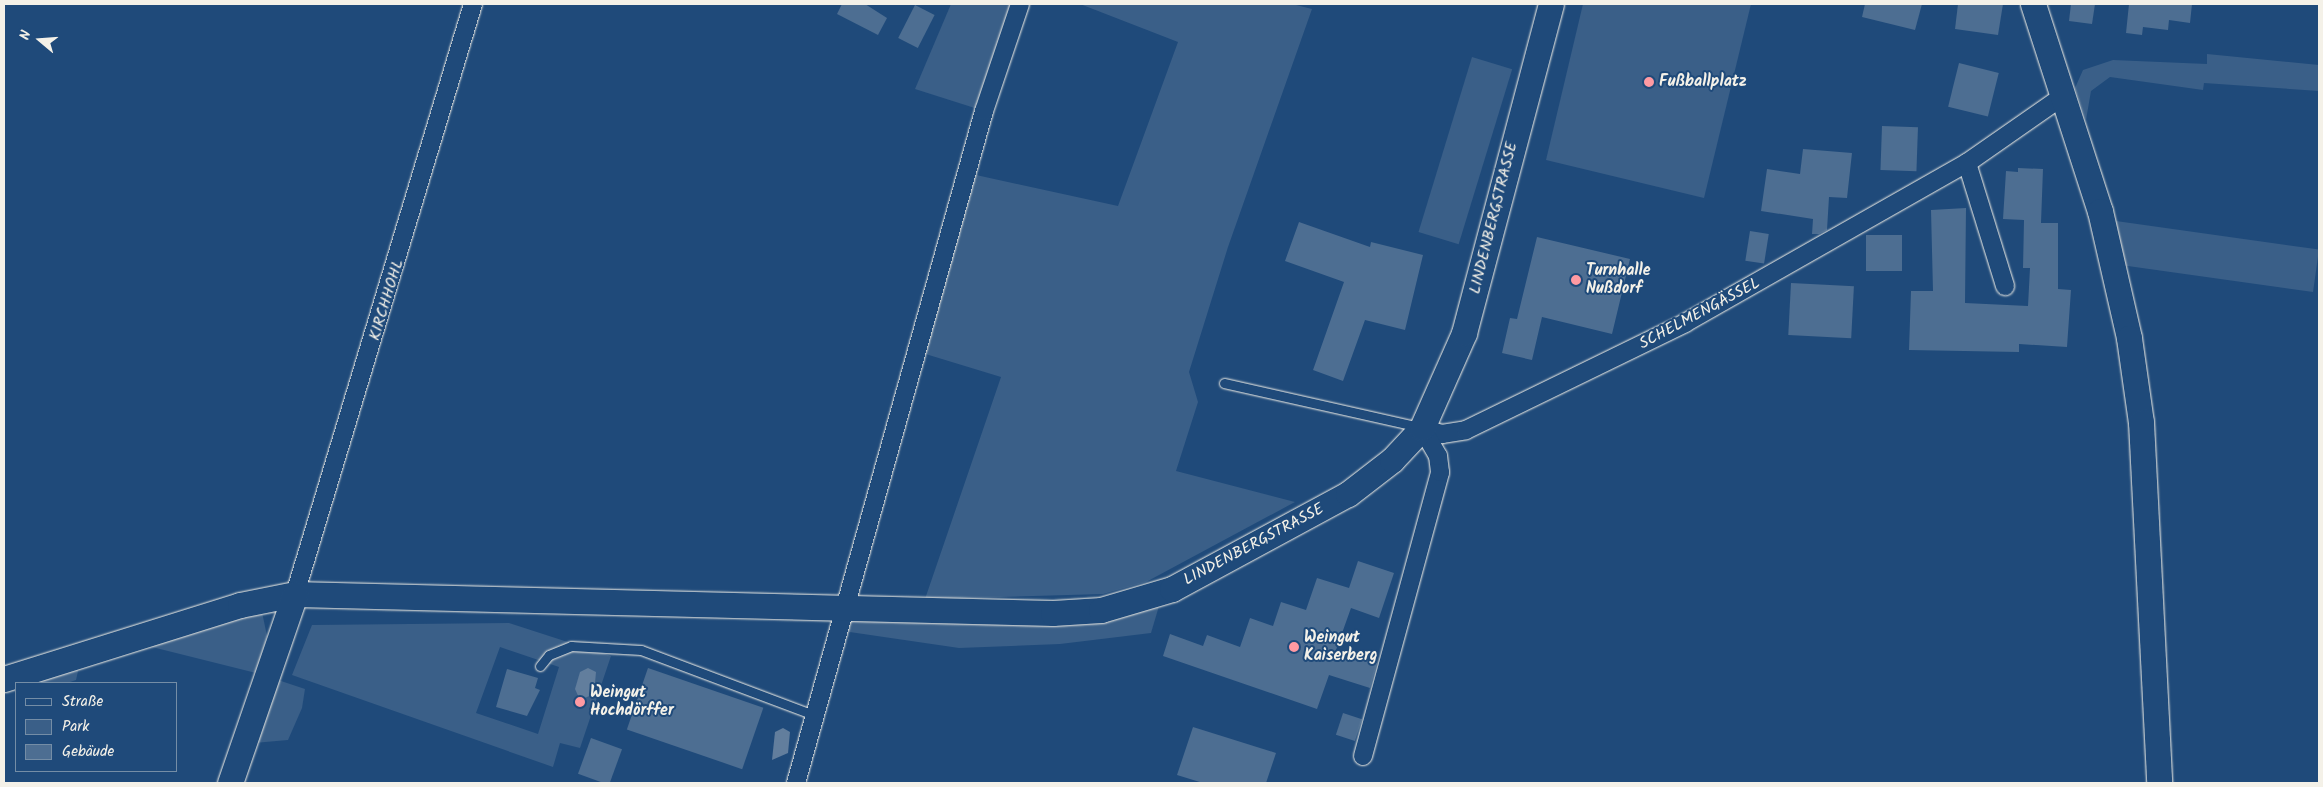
<!DOCTYPE html>
<meta charset="utf-8">
<style>
body{margin:0}
#map{position:relative;width:2323px;height:787px;overflow:hidden;background:#1f4a7a;font-family:Kalam,sans-serif}
div>[style]{position:absolute}
[style*='--x']{left:calc(var(--x)*1px);top:calc(var(--y)*1px);width:calc(var(--w)*1px);rotate:calc(var(--a)*1deg)}
.green>*{inset:0;background:#3a5f88;transform-origin:0 0}
.water>*{inset:0;background:#627e9d}
.building>*{inset:0;background:#4d6e92;transform-origin:0 0}
.roads{filter:drop-shadow(0 0 1px #f4f1e8) drop-shadow(0 0 1px #f4f1e8)}
.lane>*{height:9px;margin:-4.5px;padding:0 4.5px;transform-origin:4.5px;border-radius:4.5px;background:#1f4a7a}
.street>*{height:18px;margin:-9px;padding:0 9px;transform-origin:9px;border-radius:9px;background:#1f4a7a}
.secondary>*{height:25px;margin:-12.5px;padding:0 12.5px;transform-origin:12.5px;border-radius:12.5px;background:#1f4a7a}
.dots>*{width:14px;height:14px;translate:-50% -50%;box-sizing:border-box;border:2px solid #1f4a7a;border-radius:50%}
span{translate:-50% -50%;white-space:nowrap;text-align:center;line-height:1.15;-webkit-text-stroke:4px #1f4a7a;paint-order:stroke}
.poi-label{font-size:16px;color:#f4f1e8;font-weight:700}
.left{translate:0 -50%;text-align:left}
.street-label{font-size:16px;color:#f4f1e8}
.frame{position:absolute;inset:0;border:5px solid #f4f1e8;pointer-events:none}
.legend{position:absolute;left:15px;top:682px;width:162px;height:90px;box-sizing:border-box;background:#1f4a7a;border:1px solid #748da6;margin:0;padding:6px 9px;list-style:none;font-size:15px;color:#f4f1e8}
.legend li{display:flex;align-items:center;gap:10px;height:25px}
.legend b{width:25px;border:1px solid #748da6}
.north{position:absolute;left:15px;top:15px;width:50px;height:50px;-webkit-text-stroke:4px #1f4a7a;paint-order:stroke;rotate:288deg;font-size:14px;font-weight:700;line-height:20px;text-align:center;color:#f4f1e8}
.north::after{content:'';display:block;margin:auto;width:18px;height:22px;background:#f4f1e8;clip-path:polygon(50% 0,100% 100%,50% 72%,0 100%)}
</style>
<div id="map">
<div class="green">
<div style="clip-path:polygon(951px 4px,1018px 4px,981px 110px,915px 89px)"></div>
<div style="clip-path:polygon(1080px 4px,1292px 4px,1312px 9px,1228px 247px,1189px 372px,1198px 402px,1176px 471px,1295px 502px,1146px 582px,1103px 594px,925px 599px,1001px 377px,919px 352px,967px 173px,1118px 206px,1178px 42px)"></div>
<div style="clip-path:polygon(1583px 4px,1751px 4px,1704px 198px,1546px 160px)"></div>
<div style="clip-path:polygon(2207px 54px,2319px 65px,2319px 91px,2204px 83px,2203px 90px,2110px 77px,2091px 91px,2086px 120px,2075px 88px,2083px 70px,2113px 60px,2207px 64px)"></div>
<div style="left:1472px;top:57px;width:42px;height:183px;rotate:17deg"></div>
<div style="left:2116px;top:221px;width:205px;height:43px;rotate:8deg"></div>
<div style="clip-path:polygon(1159px 606px,1151px 633px,1060px 644px,959px 648px,836px 630px,856px 618px)"></div>
<div style="clip-path:polygon(262px 612px,267px 636px,256px 673px,148px 646px)"></div>
<div style="clip-path:polygon(evenodd,509px 623px,611px 656px,580px 748px,560px 743px,553px 767px,292px 675px,312px 625px,509px 623px,500px 647px,559px 667px,538px 734px,476px 713px,500px 647px)"></div>
<div style="clip-path:polygon(79px 667px,76px 680px,67px 683px,24px 683px)"></div>
<div style="clip-path:polygon(278px 680px,305px 689px,302px 708px,288px 740px,253px 743px)"></div>
</div>
<div class="water">
<div style="clip-path:polygon(588px 668px,596px 672px,594px 694px,580px 700px,575px 689px,580px 672px)"></div>
<div style="clip-path:polygon(783px 728px,790px 732px,788px 753px,772px 760px,775px 732px)"></div>
</div>
<div class="building">
<div style="clip-path:polygon(842px 4px,865px 4px,887px 18px,878px 35px,837px 14px)"></div>
<div style="clip-path:polygon(1865px 4px,1922px 4px,1915px 30px,1862px 17px)"></div>
<div style="clip-path:polygon(1958px 4px,2003px 4px,1998px 35px,1955px 29px)"></div>
<div style="clip-path:polygon(2071px 4px,2095px 4px,2092px 24px,2069px 21px)"></div>
<div style="clip-path:polygon(2129px 4px,2192px 4px,2190px 23px,2169px 20px,2168px 30px,2143px 27px,2142px 35px,2126px 33px)"></div>
<div style="left:915px;top:5px;width:22px;height:37px;rotate:27deg"></div>
<div style="left:1959px;top:63px;width:41px;height:45px;rotate:14deg"></div>
<div style="left:1882px;top:126px;width:36px;height:44px;rotate:2deg"></div>
<div style="clip-path:polygon(1803px 149px,1852px 153px,1847px 198px,1829px 197px,1827px 230px,1819px 234px,1812px 234px,1813px 219px,1761px 211px,1767px 169px,1800px 174px)"></div>
<div style="clip-path:polygon(2018px 168px,2043px 169px,2041px 223px,2058px 223px,2058px 289px,2071px 290px,2067px 347px,2019px 344px,2019px 352px,1909px 350px,1911px 291px,1933px 291px,1931px 210px,1966px 208px,1965px 303px,2028px 306px,2030px 268px,2023px 268px,2024px 220px,2003px 219px,2006px 171px,2018px 172px)"></div>
<div style="clip-path:polygon(1299px 222px,1370px 247px,1371px 242px,1423px 255px,1405px 330px,1365px 320px,1343px 381px,1313px 370px,1344px 282px,1285px 261px)"></div>
<div style="left:1750px;top:231px;width:19px;height:30px;rotate:9deg"></div>
<div style="left:1866px;top:235px;width:36px;height:36px"></div>
<div style="clip-path:polygon(1537px 237px,1630px 259px,1612px 334px,1542px 317px,1532px 360px,1502px 353px,1510px 318px,1517px 319px)"></div>
<div style="left:1791px;top:283px;width:63px;height:52px;rotate:3deg"></div>
<div style="clip-path:polygon(1358px 561px,1394px 573px,1379px 618px,1351px 608px,1336px 650px,1377px 663px,1370px 688px,1329px 675px,1317px 709px,1163px 656px,1170px 634px,1203px 646px,1207px 635px,1240px 647px,1250px 618px,1273px 626px,1281px 602px,1306px 610px,1317px 578px,1349px 588px)"></div>
<div style="left:648px;top:668px;width:122px;height:65px;rotate:19deg"></div>
<div style="clip-path:polygon(507px 669px,538px 678px,535px 688px,540px 690px,527px 716px,496px 707px)"></div>
<div style="left:1343px;top:713px;width:20px;height:23px;rotate:18deg"></div>
<div style="clip-path:polygon(1193px 727px,1276px 753px,1266px 783px,1203px 783px,1177px 775px)"></div>
<div style="left:591px;top:738px;width:33px;height:38px;rotate:20deg"></div>
</div>
<div class="roads">
<div class="lane">
<div style="--x:1224;--y:383;--w:200;--a:12.7"></div>
<div style="--x:540;--y:666;--w:14;--a:-51"></div>
<div style="--x:549;--y:655;--w:24;--a:-22"></div>
<div style="--x:571;--y:646;--w:70;--a:3.3"></div>
<div style="--x:641;--y:650;--w:185;--a:20.6"></div>
</div>
<div class="street">
<div style="--x:1967;--y:163;--w:129;--a:72.8"></div>
<div style="--x:1422;--y:428;--w:21;--a:17"></div>
<div style="--x:1442;--y:434;--w:24;--a:-9"></div>
<div style="--x:1466;--y:430;--w:244;--a:-26"></div>
<div style="--x:1685;--y:323;--w:324;--a:-29.6"></div>
<div style="--x:1967;--y:163;--w:117;--a:-34.9"></div>
<div style="--x:295;--y:594;--w:616;--a:-73.21"></div>
<div style="--x:1363;--y:756;--w:294;--a:-74.8"></div>
<div style="--x:1440;--y:472;--w:16;--a:-97"></div>
<div style="--x:1438;--y:456;--w:32;--a:-120"></div>
<div style="--x:796;--y:783;--w:698;--a:-74.37"></div>
<div style="--x:984;--y:111;--w:113;--a:-71.4"></div>
</div>
<div class="secondary">
<div style="--x:2033;--y:4;--w:218;--a:72.1"></div>
<div style="--x:2100;--y:211;--w:130;--a:77.1"></div>
<div style="--x:2129;--y:338;--w:85;--a:81.9"></div>
<div style="--x:2141;--y:422;--w:361;--a:87.1"></div>
<div style="--x:4;--y:679;--w:247;--a:-17.4"></div>
<div style="--x:240;--y:605;--w:56;--a:-11.3"></div>
<div style="--x:295;--y:594;--w:758;--a:1.44"></div>
<div style="--x:1053;--y:613;--w:48;--a:-3.6"></div>
<div style="--x:1101;--y:610;--w:74;--a:-16.5"></div>
<div style="--x:1172;--y:589;--w:200;--a:-28.4"></div>
<div style="--x:1348;--y:494;--w:56;--a:-37.7"></div>
<div style="--x:1392;--y:460;--w:44;--a:-46.8"></div>
<div style="--x:1422;--y:428;--w:104;--a:-66.1"></div>
<div style="--x:1464;--y:333;--w:340;--a:-75.2"></div>
<div style="--x:230;--y:783;--w:200;--a:-71"></div>
</div>
</div>
<div class="dots">
<div style="left:1649px;top:82px;background:#ff9aa2"></div>
<div style="left:1576px;top:280px;background:#ff9aa2"></div>
<div style="left:1294px;top:647px;background:#ff9aa2"></div>
<div style="left:580px;top:702px;background:#ff9aa2"></div>
</div>
<div class="poi-label">
<span class="left" style="left:1659px;top:82px">Fußballplatz</span>
<span class="left" style="left:1586px;top:280px">Turnhalle<br>Nußdorf</span>
<span class="left" style="left:1304px;top:647px">Weingut<br>Kaiserberg</span>
<span class="left" style="left:590px;top:702px">Weingut<br>Hochdörffer</span>
</div>
<div class="street-label">
<span style="left:1494px;top:218px;rotate:-76deg">LINDENBERGSTRASSE</span>
<span style="left:387px;top:300px;rotate:-73deg">KIRCHHOHL</span>
<span style="left:1700px;top:314px;rotate:-28deg">SCHELMENGÄSSEL</span>
<span style="left:1254px;top:545px;rotate:-28deg">LINDENBERGSTRASSE</span>
</div>
<div class="frame"></div>
<ul class="legend">
<li><b style="height:6px;background:#1f4a7a"></b>Straße</li>
<li><b style="height:14px;background:#3a5f88"></b>Park</li>
<li><b style="height:14px;background:#4d6e92"></b>Gebäude</li>
</ul>
<div class="north">N</div>
</div>
